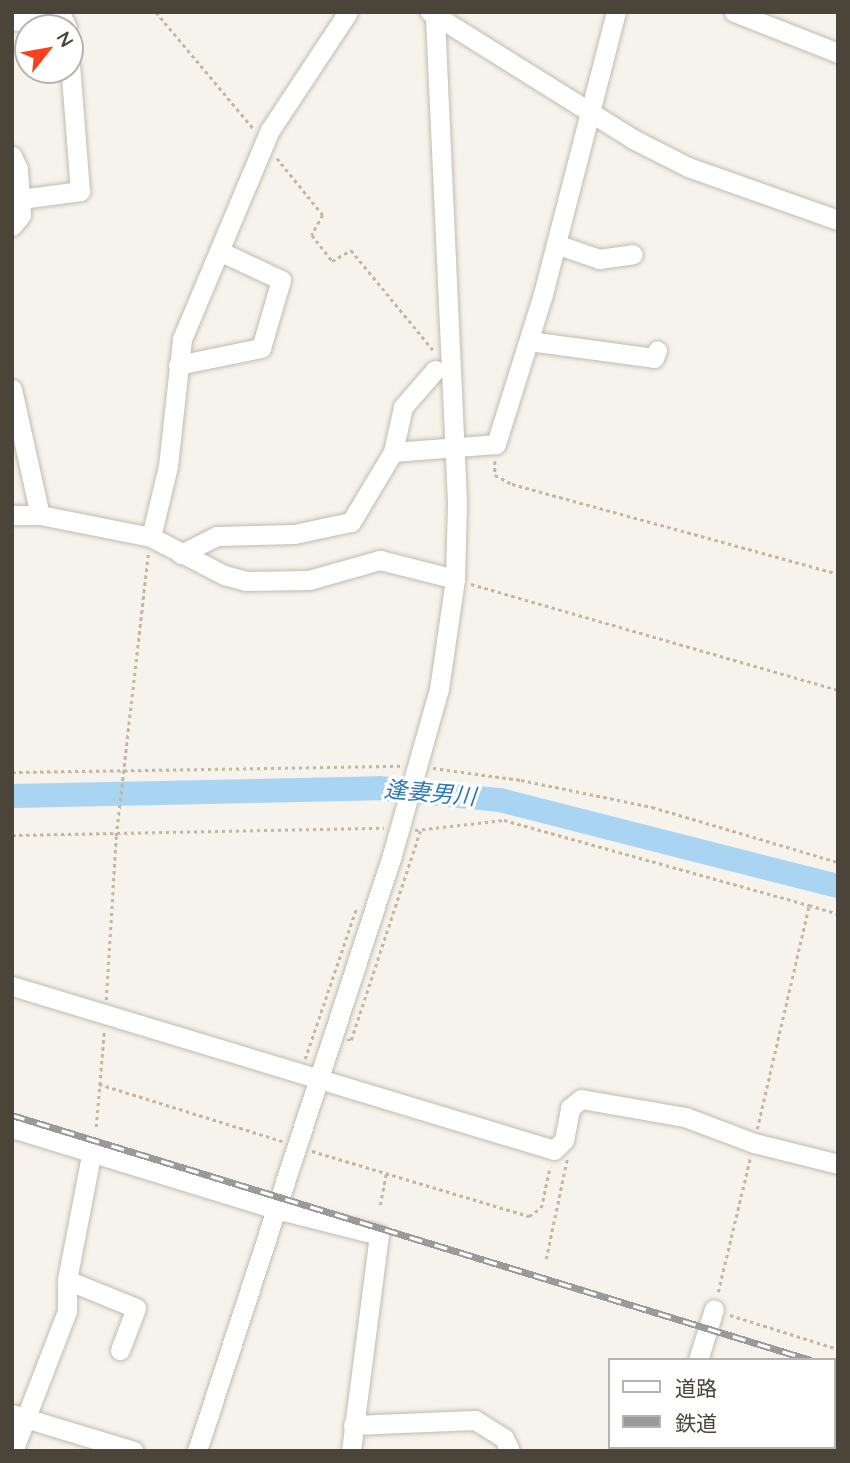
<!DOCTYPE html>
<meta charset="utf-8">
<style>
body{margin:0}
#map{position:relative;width:850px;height:1463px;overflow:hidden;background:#f6f3ec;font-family:Quicksand,"Noto Sans JP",sans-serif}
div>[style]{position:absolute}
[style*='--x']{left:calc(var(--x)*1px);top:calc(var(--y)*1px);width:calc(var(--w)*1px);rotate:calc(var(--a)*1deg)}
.river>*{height:24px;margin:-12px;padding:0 12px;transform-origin:12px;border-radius:12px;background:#a9d4f2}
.path>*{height:2.5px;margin-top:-1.25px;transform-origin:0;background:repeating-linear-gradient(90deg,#c4b79f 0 3.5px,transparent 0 7px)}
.roads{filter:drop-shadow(0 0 2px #c2bbae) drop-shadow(0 0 2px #c2bbae)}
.minor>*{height:19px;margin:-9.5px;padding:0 9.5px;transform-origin:9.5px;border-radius:9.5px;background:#fff}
.rail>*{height:7px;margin-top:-3.5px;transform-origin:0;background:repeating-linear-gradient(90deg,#fff 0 13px,#9a9a9a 0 26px);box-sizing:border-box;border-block:2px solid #9a9a9a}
span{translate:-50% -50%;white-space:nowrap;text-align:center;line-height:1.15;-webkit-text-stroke:6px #fff;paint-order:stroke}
.water-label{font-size:23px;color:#2e7ab2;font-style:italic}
.frame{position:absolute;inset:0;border:14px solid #4b4439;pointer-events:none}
.legend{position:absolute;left:608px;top:1358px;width:228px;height:91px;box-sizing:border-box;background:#fff;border:2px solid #b7b4b0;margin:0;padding:9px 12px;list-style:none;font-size:21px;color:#4b4439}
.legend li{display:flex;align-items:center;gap:14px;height:35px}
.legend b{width:35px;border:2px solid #b7b4b0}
.north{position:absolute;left:14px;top:14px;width:70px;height:70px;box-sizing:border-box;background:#fff;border:2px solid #b7b4b0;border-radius:50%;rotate:59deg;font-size:19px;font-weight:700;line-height:28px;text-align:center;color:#4b4439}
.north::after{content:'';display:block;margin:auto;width:24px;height:32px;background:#fc3f1d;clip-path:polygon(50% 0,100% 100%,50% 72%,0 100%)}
</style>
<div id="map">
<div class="river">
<div style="--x:12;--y:796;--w:367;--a:-1.2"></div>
<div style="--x:379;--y:788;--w:122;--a:5.7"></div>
<div style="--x:500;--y:800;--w:349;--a:14.3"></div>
</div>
<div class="path">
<div style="--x:156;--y:12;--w:151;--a:50.1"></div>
<div style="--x:277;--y:158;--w:73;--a:51.1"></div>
<div style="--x:323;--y:215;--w:23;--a:119"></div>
<div style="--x:312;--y:235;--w:33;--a:52"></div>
<div style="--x:332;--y:261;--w:22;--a:-30"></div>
<div style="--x:351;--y:250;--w:129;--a:50.6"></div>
<div style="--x:495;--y:461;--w:14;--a:90"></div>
<div style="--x:495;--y:475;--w:19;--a:28"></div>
<div style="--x:512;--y:484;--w:338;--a:15.4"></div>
<div style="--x:471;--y:584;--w:382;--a:16.1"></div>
<div style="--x:433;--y:768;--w:89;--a:7.8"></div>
<div style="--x:521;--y:780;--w:134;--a:11.6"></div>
<div style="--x:652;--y:807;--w:194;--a:16.5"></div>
<div style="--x:12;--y:772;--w:390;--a:-0.9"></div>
<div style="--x:415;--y:830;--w:90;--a:-6.4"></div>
<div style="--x:504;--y:820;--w:317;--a:15.6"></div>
<div style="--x:12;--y:835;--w:372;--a:-1.1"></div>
<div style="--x:106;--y:1000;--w:164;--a:-86.5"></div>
<div style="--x:116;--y:836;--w:284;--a:-83.5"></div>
<div style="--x:347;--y:1040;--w:4;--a:0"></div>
<div style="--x:351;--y:1040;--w:220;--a:-71.7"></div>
<div style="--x:305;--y:1059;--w:158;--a:-71.2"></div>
<div style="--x:99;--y:1084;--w:192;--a:17.3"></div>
<div style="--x:96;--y:1127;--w:96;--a:-85.2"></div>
<div style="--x:757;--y:1129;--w:230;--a:-76.9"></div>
<div style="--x:809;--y:905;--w:30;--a:17"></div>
<div style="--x:312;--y:1151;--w:227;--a:16.7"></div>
<div style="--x:529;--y:1216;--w:14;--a:-34"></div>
<div style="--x:541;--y:1208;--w:42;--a:-77.6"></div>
<div style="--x:380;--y:1205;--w:31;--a:-79"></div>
<div style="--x:546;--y:1259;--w:102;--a:-78.1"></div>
<div style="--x:718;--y:1292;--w:137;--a:-76.5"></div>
<div style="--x:730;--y:1315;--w:113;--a:17.5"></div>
</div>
<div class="roads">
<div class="minor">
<div style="--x:430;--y:12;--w:239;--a:32"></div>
<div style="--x:633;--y:139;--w:62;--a:27"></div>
<div style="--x:688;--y:167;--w:159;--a:19.5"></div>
<div style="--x:734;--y:12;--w:112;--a:21.5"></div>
<div style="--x:12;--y:21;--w:50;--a:-4.6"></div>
<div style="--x:62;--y:17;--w:12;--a:66"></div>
<div style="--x:12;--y:156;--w:14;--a:65"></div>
<div style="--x:18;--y:169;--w:46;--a:86.3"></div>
<div style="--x:21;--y:215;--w:14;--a:129"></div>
<div style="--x:21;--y:199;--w:60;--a:-7.7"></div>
<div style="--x:80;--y:191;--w:126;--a:-94.5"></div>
<div style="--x:556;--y:244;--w:46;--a:19.2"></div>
<div style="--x:599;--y:259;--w:34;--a:-8"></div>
<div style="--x:529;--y:341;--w:126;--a:7.7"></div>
<div style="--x:654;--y:358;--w:8;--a:-67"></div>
<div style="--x:178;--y:365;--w:85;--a:-11.6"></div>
<div style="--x:261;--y:348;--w:71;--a:-73.6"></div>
<div style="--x:281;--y:280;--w:68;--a:-154.9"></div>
<div style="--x:12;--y:389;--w:129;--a:77.5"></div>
<div style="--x:393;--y:452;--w:46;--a:-77.5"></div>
<div style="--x:403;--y:407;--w:49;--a:-49.1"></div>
<div style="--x:12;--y:515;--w:28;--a:0"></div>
<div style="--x:40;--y:515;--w:113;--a:11.2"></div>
<div style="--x:151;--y:537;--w:82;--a:27.5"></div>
<div style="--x:224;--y:575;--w:23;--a:15"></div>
<div style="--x:246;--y:581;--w:63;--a:-0.9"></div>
<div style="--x:309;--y:580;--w:74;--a:-15.7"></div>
<div style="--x:380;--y:560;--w:77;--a:14.2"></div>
<div style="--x:151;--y:537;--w:73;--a:-76.5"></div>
<div style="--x:168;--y:466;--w:128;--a:-83.7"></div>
<div style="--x:182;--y:339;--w:227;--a:-67.2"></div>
<div style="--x:270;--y:130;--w:141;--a:-56.5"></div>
<div style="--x:181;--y:554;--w:40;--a:-26.6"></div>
<div style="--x:217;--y:536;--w:77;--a:-1.5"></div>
<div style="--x:294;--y:534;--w:58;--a:-11.9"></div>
<div style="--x:351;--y:522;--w:82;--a:-59"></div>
<div style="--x:393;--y:452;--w:103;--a:-4.4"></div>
<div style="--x:496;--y:444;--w:157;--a:-72.6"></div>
<div style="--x:543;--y:294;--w:291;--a:-75.5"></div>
<div style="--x:12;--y:986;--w:566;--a:16.83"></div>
<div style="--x:554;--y:1150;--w:14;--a:-45"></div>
<div style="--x:564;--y:1140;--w:33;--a:-79"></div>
<div style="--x:570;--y:1108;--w:14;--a:-39"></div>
<div style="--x:581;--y:1099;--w:106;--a:9.8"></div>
<div style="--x:685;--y:1117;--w:74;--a:20.6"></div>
<div style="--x:754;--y:1143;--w:87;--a:14"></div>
<div style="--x:12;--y:1128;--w:276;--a:17.1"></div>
<div style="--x:276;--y:1209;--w:106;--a:14.2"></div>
<div style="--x:379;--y:1235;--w:218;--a:97.4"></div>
<div style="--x:67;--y:1280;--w:74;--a:22.1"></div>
<div style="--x:136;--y:1308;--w:45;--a:110.9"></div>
<div style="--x:698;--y:1360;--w:53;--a:-72.6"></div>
<div style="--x:834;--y:1381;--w:34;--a:83"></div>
<div style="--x:12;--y:1414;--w:127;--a:16.9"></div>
<div style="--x:353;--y:1425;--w:122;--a:-2.3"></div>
<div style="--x:475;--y:1420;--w:34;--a:32"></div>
<div style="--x:504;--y:1438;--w:14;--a:65"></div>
<div style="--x:13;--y:1451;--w:150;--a:-68.9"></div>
<div style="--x:67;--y:1311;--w:31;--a:-90"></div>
<div style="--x:67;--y:1280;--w:132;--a:-79.1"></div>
<div style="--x:197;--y:1451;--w:627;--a:-71.88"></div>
<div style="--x:392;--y:855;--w:173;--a:-74.2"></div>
<div style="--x:439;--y:689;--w:111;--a:-81.7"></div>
<div style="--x:455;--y:579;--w:77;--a:-88.5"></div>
<div style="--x:457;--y:502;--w:490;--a:-92.6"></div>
<div style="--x:668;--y:1451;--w:4;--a:-76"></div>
</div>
</div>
<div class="rail">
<div style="--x:12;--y:1115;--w:836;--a:17.05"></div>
<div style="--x:834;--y:1367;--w:4;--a:14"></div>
</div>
<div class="water-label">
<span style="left:430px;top:793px;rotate:5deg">逢妻男川</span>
</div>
<div class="frame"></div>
<ul class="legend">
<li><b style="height:9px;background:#fff"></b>道路</li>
<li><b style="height:9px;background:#9a9a9a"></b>鉄道</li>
</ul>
<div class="north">N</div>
</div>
